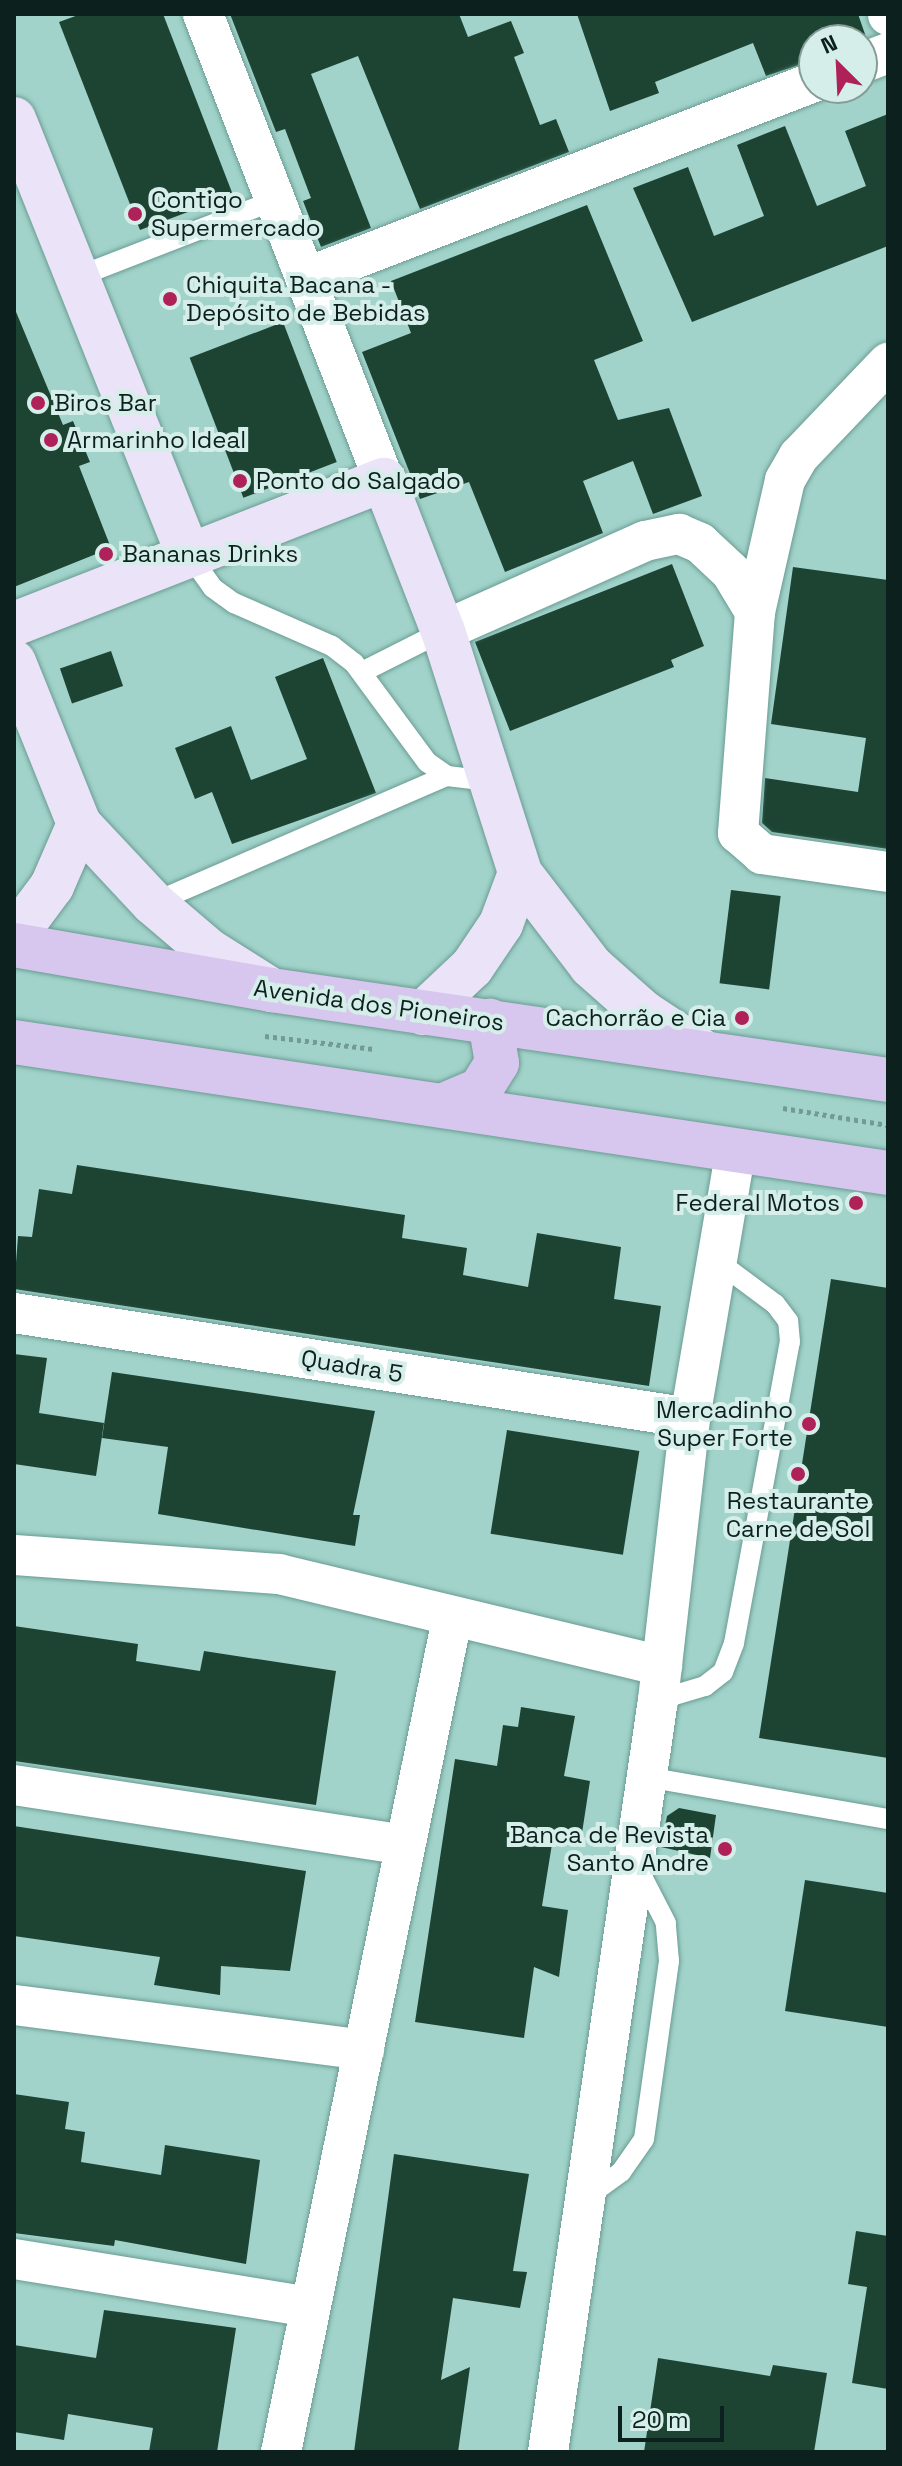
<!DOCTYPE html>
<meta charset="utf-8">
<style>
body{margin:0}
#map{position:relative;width:902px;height:2466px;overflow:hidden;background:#a1d3ca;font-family:"Space Grotesk",sans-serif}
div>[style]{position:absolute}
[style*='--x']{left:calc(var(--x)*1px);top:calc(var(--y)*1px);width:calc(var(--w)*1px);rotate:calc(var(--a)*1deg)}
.building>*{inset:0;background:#1d4433;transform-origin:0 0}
.path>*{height:5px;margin-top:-2.5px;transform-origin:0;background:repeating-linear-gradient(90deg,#729b94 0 4px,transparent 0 8px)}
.roads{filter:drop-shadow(0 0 2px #6b9c94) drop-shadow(0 0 2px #6b9c94)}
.lane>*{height:20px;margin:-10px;padding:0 10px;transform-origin:10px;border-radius:10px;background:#fff}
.street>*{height:40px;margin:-20px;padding:0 20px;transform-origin:20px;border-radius:20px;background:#fff}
.secondary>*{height:44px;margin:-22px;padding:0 22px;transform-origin:22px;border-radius:22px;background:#ebe3f7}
.primary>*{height:44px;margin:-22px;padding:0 22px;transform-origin:22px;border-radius:22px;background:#d7c7ee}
.dots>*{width:22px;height:22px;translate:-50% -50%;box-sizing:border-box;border:4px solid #d5eee9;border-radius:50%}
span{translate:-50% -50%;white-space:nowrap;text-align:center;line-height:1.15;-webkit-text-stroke:8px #d5eee9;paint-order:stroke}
.poi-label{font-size:24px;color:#0c201d}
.left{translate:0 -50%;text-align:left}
.right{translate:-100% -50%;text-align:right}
.street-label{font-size:24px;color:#0c201d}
.frame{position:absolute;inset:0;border:16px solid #0c201d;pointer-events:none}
.north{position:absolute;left:798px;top:24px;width:80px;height:80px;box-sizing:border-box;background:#d5eee9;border:2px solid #859c97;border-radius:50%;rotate:336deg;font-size:22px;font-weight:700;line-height:32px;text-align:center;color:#0c201d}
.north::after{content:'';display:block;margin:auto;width:28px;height:36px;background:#af2159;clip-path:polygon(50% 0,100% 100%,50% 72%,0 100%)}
.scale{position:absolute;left:618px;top:2406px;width:106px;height:36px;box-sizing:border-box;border:4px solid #0c201d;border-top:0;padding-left:10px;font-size:24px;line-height:28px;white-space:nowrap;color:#0c201d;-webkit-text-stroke:6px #d5eee9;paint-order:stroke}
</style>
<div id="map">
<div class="building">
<div style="clip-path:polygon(81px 14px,163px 14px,233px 195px,140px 230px,59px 22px)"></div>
<div style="clip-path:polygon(230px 14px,459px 14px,468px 37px,511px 21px,524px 53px,514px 57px,540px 125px,556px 119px,569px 152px,420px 209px,358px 56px,311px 74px,371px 228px,321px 247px,303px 201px,311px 198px,285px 129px,276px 132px)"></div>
<div style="clip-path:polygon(577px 14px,858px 14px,866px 37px,814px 40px,814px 60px,766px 76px,753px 43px,655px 82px,659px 93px,610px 111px)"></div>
<div style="clip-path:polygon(888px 114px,888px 246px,692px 322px,633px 188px,688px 167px,714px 236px,764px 216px,737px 145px,785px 126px,817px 206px,866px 186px,845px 131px)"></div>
<div style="clip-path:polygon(587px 205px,643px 341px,594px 360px,618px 420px,669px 408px,702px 496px,653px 514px,633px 461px,583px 481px,603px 533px,505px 572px,469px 482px,420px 499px,362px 352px,411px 333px,391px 281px)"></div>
<div style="clip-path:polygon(14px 307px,63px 425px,73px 421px,90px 462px,79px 466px,111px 548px,14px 587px)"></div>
<div style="left:283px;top:322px;width:150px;height:100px;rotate:69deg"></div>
<div style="clip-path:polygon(672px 564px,704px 646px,671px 660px,674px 667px,510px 731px,475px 642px)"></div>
<div style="clip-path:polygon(793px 567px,888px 580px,888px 849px,772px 832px,762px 823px,765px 778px,858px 792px,866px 738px,771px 724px)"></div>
<div style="left:111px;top:651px;width:37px;height:54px;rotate:71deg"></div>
<div style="clip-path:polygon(323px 658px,376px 793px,232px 844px,212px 792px,195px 799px,175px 748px,231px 726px,251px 780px,307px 759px,275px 677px)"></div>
<div style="left:731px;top:890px;width:50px;height:94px;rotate:7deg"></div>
<div style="clip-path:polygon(77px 1165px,405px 1215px,402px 1238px,467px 1248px,463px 1275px,528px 1287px,537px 1233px,621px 1247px,614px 1299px,661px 1306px,649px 1386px,14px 1289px,18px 1236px,32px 1237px,39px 1189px,72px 1194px)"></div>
<div style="clip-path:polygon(831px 1279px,888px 1288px,888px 1758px,759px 1738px)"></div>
<div style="clip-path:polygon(14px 1354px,47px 1358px,39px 1413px,104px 1423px,96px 1476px,14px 1464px)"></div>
<div style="clip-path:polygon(112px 1372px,375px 1411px,353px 1515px,360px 1515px,355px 1546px,158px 1514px,168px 1447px,102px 1438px)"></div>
<div style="left:507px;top:1430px;width:134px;height:105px;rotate:9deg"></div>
<div style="clip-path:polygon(14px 1626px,138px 1644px,136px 1661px,200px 1671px,204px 1651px,336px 1671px,316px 1805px,14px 1761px)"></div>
<div style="clip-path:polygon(521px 1707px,575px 1716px,564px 1776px,590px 1781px,580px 1846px,552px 1844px,542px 1906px,568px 1910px,559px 1977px,534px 1967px,524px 2038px,415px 2022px,455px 1759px,497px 1766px,503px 1725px,518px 1727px)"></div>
<div style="clip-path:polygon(679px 1808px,716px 1815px,710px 1858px,661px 1847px,667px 1816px)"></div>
<div style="clip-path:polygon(14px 1826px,306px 1871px,290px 1971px,221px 1966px,220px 1995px,154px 1985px,160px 1957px,14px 1936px)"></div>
<div style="clip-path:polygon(805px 1880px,888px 1893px,888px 2027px,785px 2011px)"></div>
<div style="clip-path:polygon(14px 2094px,69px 2102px,65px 2129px,85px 2132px,81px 2162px,161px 2175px,165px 2145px,260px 2160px,246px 2264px,115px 2240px,114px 2246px,14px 2233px)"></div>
<div style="clip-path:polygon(394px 2154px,529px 2174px,513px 2271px,527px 2272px,520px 2308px,453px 2298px,441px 2380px,470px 2367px,458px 2452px,354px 2452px)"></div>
<div style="clip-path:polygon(856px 2231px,888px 2236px,888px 2389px,852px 2383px,867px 2287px,848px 2284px)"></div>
<div style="clip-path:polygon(104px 2310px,236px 2328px,217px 2452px,149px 2452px,153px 2428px,68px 2414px,64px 2440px,14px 2432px,14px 2345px,96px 2358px)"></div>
<div style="clip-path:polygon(658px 2358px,770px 2376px,773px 2365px,827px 2373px,814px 2452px,644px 2452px)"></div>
</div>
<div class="path">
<div style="--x:265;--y:1036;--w:110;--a:6.8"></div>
<div style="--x:783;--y:1108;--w:106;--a:9.2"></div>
</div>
<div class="roads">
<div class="lane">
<div style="--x:77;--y:277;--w:216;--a:-21.2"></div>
<div style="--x:188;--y:553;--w:43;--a:54.5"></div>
<div style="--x:213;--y:588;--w:26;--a:36"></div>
<div style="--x:234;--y:603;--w:107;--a:23.7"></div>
<div style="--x:332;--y:646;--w:28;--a:38"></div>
<div style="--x:354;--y:663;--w:123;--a:53.6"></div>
<div style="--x:427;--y:762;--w:24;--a:35"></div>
<div style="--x:447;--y:776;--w:43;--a:6.6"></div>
<div style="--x:362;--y:672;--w:91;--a:-26.8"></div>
<div style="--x:153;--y:903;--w:320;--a:-23.4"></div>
<div style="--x:658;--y:1700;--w:49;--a:-16.6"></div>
<div style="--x:705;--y:1686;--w:23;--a:-38"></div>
<div style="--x:723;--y:1672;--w:31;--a:-69"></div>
<div style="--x:734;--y:1643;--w:306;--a:-79.5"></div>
<div style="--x:790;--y:1342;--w:21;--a:-95"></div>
<div style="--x:788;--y:1321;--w:21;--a:-127"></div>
<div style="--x:775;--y:1304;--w:72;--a:-143.4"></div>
<div style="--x:647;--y:1777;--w:245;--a:9.9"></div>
<div style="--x:588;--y:2196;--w:41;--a:-36"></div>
<div style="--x:621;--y:2172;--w:40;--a:-55.1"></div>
<div style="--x:644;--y:2139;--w:180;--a:-82"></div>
<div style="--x:669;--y:1961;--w:38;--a:-95"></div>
<div style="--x:666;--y:1923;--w:65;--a:-117.3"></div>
</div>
<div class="street">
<div style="--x:203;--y:14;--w:500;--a:68.8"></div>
<div style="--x:888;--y:14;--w:1;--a:90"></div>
<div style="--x:862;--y:63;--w:28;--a:-21"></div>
<div style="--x:310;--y:276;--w:540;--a:-21.05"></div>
<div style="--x:755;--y:612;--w:135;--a:-77.2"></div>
<div style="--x:785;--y:480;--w:28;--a:-60"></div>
<div style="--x:799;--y:456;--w:129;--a:-46.3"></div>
<div style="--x:443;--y:631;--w:221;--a:-24"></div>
<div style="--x:645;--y:541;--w:35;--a:-12"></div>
<div style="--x:679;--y:534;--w:23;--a:23"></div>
<div style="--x:700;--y:543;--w:42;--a:43.1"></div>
<div style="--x:731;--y:572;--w:47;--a:59"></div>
<div style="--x:755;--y:612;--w:222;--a:94.4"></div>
<div style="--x:738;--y:833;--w:32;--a:41"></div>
<div style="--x:762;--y:854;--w:127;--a:8.1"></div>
<div style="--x:14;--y:1313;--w:684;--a:8.83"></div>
<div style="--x:14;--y:1555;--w:266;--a:4.1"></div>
<div style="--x:279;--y:1574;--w:394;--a:13.5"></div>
<div style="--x:14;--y:1785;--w:391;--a:8.7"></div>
<div style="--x:14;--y:2005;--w:353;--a:7.3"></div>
<div style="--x:14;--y:2259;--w:300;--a:9.2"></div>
<div style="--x:281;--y:2452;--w:850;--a:-78.4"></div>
<div style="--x:548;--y:2452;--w:760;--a:-81.68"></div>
<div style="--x:658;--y:1700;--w:284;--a:-83.5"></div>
<div style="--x:690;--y:1418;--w:272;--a:-80.3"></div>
</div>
<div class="secondary">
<div style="--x:14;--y:119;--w:468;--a:68.2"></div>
<div style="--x:14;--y:624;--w:397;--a:-21.3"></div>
<div style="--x:384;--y:480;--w:162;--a:68.7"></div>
<div style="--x:443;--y:631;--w:254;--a:72.3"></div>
<div style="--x:520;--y:873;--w:117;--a:52.6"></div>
<div style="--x:591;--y:966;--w:69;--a:41.5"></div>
<div style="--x:643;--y:1012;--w:74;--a:33.5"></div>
<div style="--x:14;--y:662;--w:175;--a:68.1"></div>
<div style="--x:79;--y:824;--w:108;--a:46.9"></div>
<div style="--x:153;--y:903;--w:72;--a:40.5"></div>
<div style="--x:208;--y:950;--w:75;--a:32.4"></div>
<div style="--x:14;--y:937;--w:64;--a:-53.3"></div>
<div style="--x:52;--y:886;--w:68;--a:-66.5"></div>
<div style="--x:423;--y:1013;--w:67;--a:-43.2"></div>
<div style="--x:472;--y:967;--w:52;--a:-56"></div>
<div style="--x:501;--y:924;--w:54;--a:-69.6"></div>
</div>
<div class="primary">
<div style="--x:14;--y:945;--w:261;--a:9.9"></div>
<div style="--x:271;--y:990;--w:624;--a:8.3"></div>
<div style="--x:14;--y:1042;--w:884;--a:8.52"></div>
<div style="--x:444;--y:1105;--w:39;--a:-23"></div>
<div style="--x:480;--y:1090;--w:32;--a:-58"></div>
<div style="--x:497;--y:1063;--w:43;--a:-99.5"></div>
</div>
</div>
<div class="dots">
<div style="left:135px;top:214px;background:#af2159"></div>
<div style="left:170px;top:299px;background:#af2159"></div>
<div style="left:38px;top:403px;background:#af2159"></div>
<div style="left:51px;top:440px;background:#af2159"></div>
<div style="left:240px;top:481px;background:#af2159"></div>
<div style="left:106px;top:554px;background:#af2159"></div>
<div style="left:742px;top:1018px;background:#af2159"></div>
<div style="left:856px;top:1203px;background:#af2159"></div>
<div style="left:809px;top:1424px;background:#af2159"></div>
<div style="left:798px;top:1474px;background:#af2159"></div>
<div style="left:725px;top:1849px;background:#af2159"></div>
</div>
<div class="poi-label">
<span class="left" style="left:151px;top:214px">Contigo<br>Supermercado</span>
<span class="left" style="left:186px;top:299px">Chiquita Bacana -<br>Depósito de Bebidas</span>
<span class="left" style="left:54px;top:403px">Biros Bar</span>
<span class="left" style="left:67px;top:440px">Armarinho Ideal</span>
<span class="left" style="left:256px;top:481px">Ponto do Salgado</span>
<span class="left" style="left:122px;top:554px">Bananas Drinks</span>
<span class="right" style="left:726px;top:1018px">Cachorrão e Cia</span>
<span class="right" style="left:840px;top:1203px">Federal Motos</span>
<span class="right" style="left:793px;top:1424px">Mercadinho<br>Super Forte</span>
<span style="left:798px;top:1515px">Restaurante<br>Carne de Sol</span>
<span class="right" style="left:709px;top:1849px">Banca de Revista<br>Santo Andre</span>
</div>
<div class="street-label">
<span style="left:379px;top:1005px;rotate:8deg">Avenida dos Pioneiros</span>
<span style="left:352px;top:1366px;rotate:9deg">Quadra 5</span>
</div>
<div class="frame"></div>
<div class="north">N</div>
<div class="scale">20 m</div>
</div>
